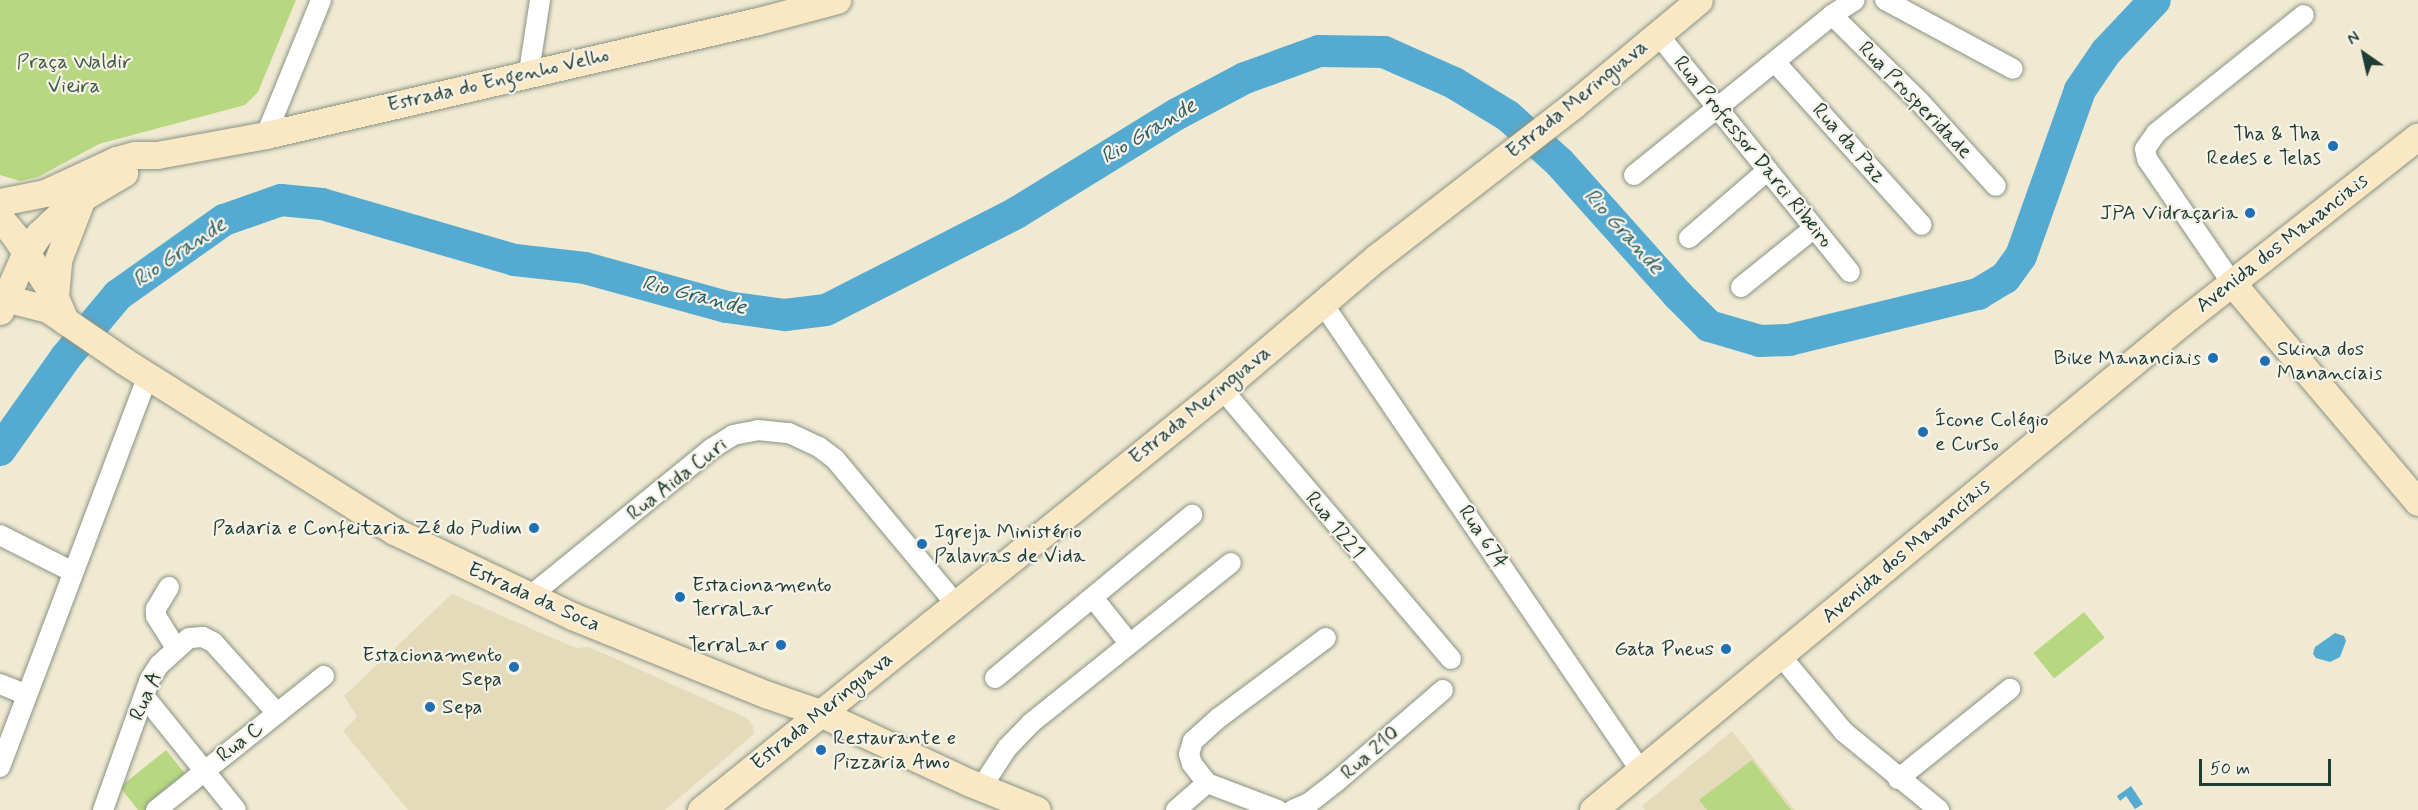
<!DOCTYPE html>
<meta charset="utf-8">
<style>
body{margin:0}
#map{position:relative;width:2418px;height:810px;overflow:hidden;background:#f1ead3;font-family:Mynerve,sans-serif}
div>[style]{position:absolute}
[style*='--x']{left:calc(var(--x)*1px);top:calc(var(--y)*1px);width:calc(var(--w)*1px);rotate:calc(var(--a)*1deg)}
.built>*{inset:0;background:#e3dbba}
.green>*{inset:0;background:#b7d880;transform-origin:0 0}
.water>*{inset:0;background:#55aad1}
.river>*{height:32px;margin:-16px;padding:0 16px;transform-origin:16px;border-radius:16px;background:#55aad1}
.roads{filter:drop-shadow(0 0 2px #889484) drop-shadow(0 0 2px #889484)}
.street>*{height:20px;margin:-10px;padding:0 10px;transform-origin:10px;border-radius:10px;background:#fff}
.secondary>*{height:27px;margin:-13.5px;padding:0 13.5px;transform-origin:13.5px;border-radius:13.5px;background:#fae7c3}
.dots>*{width:16px;height:16px;translate:-50% -50%;box-sizing:border-box;border:3px solid #f7f3e8;border-radius:50%}
span{translate:-50% -50%;white-space:nowrap;text-align:center;line-height:1.15;-webkit-text-stroke:4.5px #f7f3e8;paint-order:stroke}
.park-label{font-size:21px;color:#3d5c43}
.street-label{font-size:21px;color:#1f3d34}
.poi-label{font-size:21px;color:#1f3d34}
.right{translate:-100% -50%;text-align:right}
.left{translate:0 -50%;text-align:left}
.water-label{font-size:22px;color:#2f5e63;font-style:italic}
.north{position:absolute;left:2334px;top:24px;width:60px;height:60px;-webkit-text-stroke:4px #f7f3e8;paint-order:stroke;rotate:326deg;font-size:16px;font-weight:700;line-height:24px;text-align:center;color:#1f3d34}
.north::after{content:'';display:block;margin:auto;width:21px;height:27px;background:#1f3d34;clip-path:polygon(50% 0,100% 100%,50% 72%,0 100%)}
.scale{position:absolute;left:2199px;top:759px;width:132px;height:27px;box-sizing:border-box;border:3px solid #1f3d34;border-top:0;padding-left:8px;font-size:18px;line-height:21px;white-space:nowrap;color:#1f3d34;-webkit-text-stroke:4px #f7f3e8;paint-order:stroke}
</style>
<div id="map">
<div class="built">
<div style="clip-path:polygon(452px 594px,576px 648px,589px 647px,747px 718px,753px 726px,754px 734px,665px 810px,408px 810px,343px 731px,357px 717px,344px 696px)"></div>
<div style="clip-path:polygon(1732px 731px,1795px 810px,1645px 810px,1642px 806px)"></div>
</div>
<div class="green">
<div style="clip-path:polygon(0 0,296px 0,258px 92px,245px 105px,99px 144px,38px 177px,20px 181px,0 175px)"></div>
<div style="left:2084px;top:612px;width:33px;height:65px;rotate:51deg"></div>
<div style="clip-path:polygon(166px 750px,187px 776px,145px 810px,138px 810px,120px 787px)"></div>
<div style="clip-path:polygon(1752px 760px,1791px 810px,1707px 810px,1699px 800px)"></div>
</div>
<div class="water">
<div style="clip-path:polygon(2335px 633px,2344px 636px,2346px 641px,2340px 657px,2330px 662px,2316px 658px,2313px 654px,2315px 647px)"></div>
<div style="clip-path:polygon(2131px 786px,2143px 804px,2135px 809px,2126px 796px,2120px 801px,2117px 796px)"></div>
</div>
<div class="river">
<div style="--x:0;--y:450;--w:114;--a:-54.6"></div>
<div style="--x:66;--y:357;--w:81;--a:-50"></div>
<div style="--x:118;--y:295;--w:130;--a:-35.3"></div>
<div style="--x:224;--y:220;--w:60;--a:-19.3"></div>
<div style="--x:281;--y:200;--w:41;--a:5.6"></div>
<div style="--x:322;--y:204;--w:201;--a:16.2"></div>
<div style="--x:515;--y:260;--w:70;--a:6.5"></div>
<div style="--x:585;--y:268;--w:147;--a:15.4"></div>
<div style="--x:727;--y:307;--w:59;--a:7.9"></div>
<div style="--x:785;--y:315;--w:41;--a:-7"></div>
<div style="--x:826;--y:310;--w:213;--a:-27"></div>
<div style="--x:1016;--y:213;--w:189;--a:-31.6"></div>
<div style="--x:1177;--y:114;--w:77;--a:-27.9"></div>
<div style="--x:1245;--y:78;--w:79;--a:-20"></div>
<div style="--x:1319;--y:51;--w:65;--a:0.9"></div>
<div style="--x:1384;--y:52;--w:77;--a:23.9"></div>
<div style="--x:1454;--y:83;--w:63;--a:31.4"></div>
<div style="--x:1508;--y:116;--w:70;--a:42.1"></div>
<div style="--x:1560;--y:163;--w:178;--a:48.2"></div>
<div style="--x:1679;--y:296;--w:42;--a:45"></div>
<div style="--x:1709;--y:326;--w:53;--a:16.4"></div>
<div style="--x:1760;--y:341;--w:29;--a:-2"></div>
<div style="--x:1789;--y:340;--w:195;--a:-13.7"></div>
<div style="--x:1978;--y:294;--w:31;--a:-31"></div>
<div style="--x:2005;--y:278;--w:27;--a:-54"></div>
<div style="--x:2021;--y:256;--w:176;--a:-70.4"></div>
<div style="--x:2080;--y:90;--w:46;--a:-55.6"></div>
<div style="--x:2106;--y:52;--w:71;--a:-46.7"></div>
</div>
<div class="roads">
<div class="street">
<div style="--x:1885;--y:0;--w:145;--a:28.3"></div>
<div style="--x:1832;--y:15;--w:124;--a:44.7"></div>
<div style="--x:1920;--y:102;--w:113;--a:47.9"></div>
<div style="--x:1657;--y:33;--w:307;--a:51.1"></div>
<div style="--x:1775;--y:62;--w:219;--a:48"></div>
<div style="--x:529;--y:72;--w:73;--a:-81.3"></div>
<div style="--x:266;--y:135;--w:146;--a:-67.8"></div>
<div style="--x:1634;--y:175;--w:255;--a:-38.9"></div>
<div style="--x:1832;--y:15;--w:27;--a:-33"></div>
<div style="--x:1689;--y:238;--w:104;--a:-40.7"></div>
<div style="--x:2232;--y:283;--w:150;--a:-124.4"></div>
<div style="--x:2147;--y:159;--w:10;--a:-101"></div>
<div style="--x:2145;--y:149;--w:19;--a:-55"></div>
<div style="--x:2156;--y:133;--w:189;--a:-38.6"></div>
<div style="--x:1741;--y:287;--w:94;--a:-38.9"></div>
<div style="--x:1323;--y:304;--w:565;--a:55.75"></div>
<div style="--x:1222;--y:389;--w:354;--a:49.7"></div>
<div style="--x:0;--y:535;--w:82;--a:26.9"></div>
<div style="--x:169;--y:587;--w:26;--a:121"></div>
<div style="--x:156;--y:609;--w:7;--a:90"></div>
<div style="--x:156;--y:616;--w:38;--a:58"></div>
<div style="--x:529;--y:597;--w:235;--a:-39.1"></div>
<div style="--x:711;--y:449;--w:26;--a:-32"></div>
<div style="--x:733;--y:435;--w:25;--a:-11"></div>
<div style="--x:758;--y:430;--w:31;--a:6"></div>
<div style="--x:789;--y:433;--w:33;--a:25"></div>
<div style="--x:819;--y:447;--w:20;--a:37"></div>
<div style="--x:835;--y:459;--w:187;--a:50.2"></div>
<div style="--x:1094;--y:599;--w:56;--a:51.5"></div>
<div style="--x:1780;--y:655;--w:100;--a:50.3"></div>
<div style="--x:1844;--y:732;--w:123;--a:39.4"></div>
<div style="--x:995;--y:678;--w:256;--a:-39.6"></div>
<div style="--x:0;--y:684;--w:29;--a:22"></div>
<div style="--x:144;--y:696;--w:146;--a:51.1"></div>
<div style="--x:0;--y:767;--w:419;--a:-69.3"></div>
<div style="--x:1898;--y:779;--w:144;--a:-38.8"></div>
<div style="--x:1207;--y:783;--w:24;--a:-128"></div>
<div style="--x:1192;--y:764;--w:10;--a:-107"></div>
<div style="--x:1189;--y:754;--w:14;--a:-73"></div>
<div style="--x:1193;--y:741;--w:36;--a:-42"></div>
<div style="--x:1220;--y:717;--w:132;--a:-36.7"></div>
<div style="--x:981;--y:788;--w:48;--a:-57"></div>
<div style="--x:1007;--y:748;--w:35;--a:-46"></div>
<div style="--x:1031;--y:723;--w:256;--a:-38.7"></div>
<div style="--x:103;--y:810;--w:139;--a:-70.3"></div>
<div style="--x:150;--y:679;--w:17;--a:-57"></div>
<div style="--x:159;--y:665;--w:40;--a:-42"></div>
<div style="--x:189;--y:638;--w:14;--a:-4"></div>
<div style="--x:203;--y:637;--w:11;--a:27"></div>
<div style="--x:213;--y:642;--w:96;--a:48"></div>
<div style="--x:156;--y:810;--w:215;--a:-38.6"></div>
<div style="--x:1176;--y:810;--w:41;--a:-41.1"></div>
<div style="--x:1207;--y:783;--w:76;--a:20.8"></div>
<div style="--x:1293;--y:810;--w:17;--a:-24"></div>
<div style="--x:1309;--y:803;--w:34;--a:-38"></div>
<div style="--x:1336;--y:782;--w:141;--a:-40.7"></div>
</div>
<div class="secondary">
<div style="--x:0;--y:202;--w:46;--a:-11.3"></div>
<div style="--x:45;--y:193;--w:78;--a:-24.9"></div>
<div style="--x:116;--y:160;--w:20;--a:-15"></div>
<div style="--x:135;--y:155;--w:22;--a:0"></div>
<div style="--x:157;--y:155;--w:111;--a:-10.4"></div>
<div style="--x:266;--y:135;--w:505;--a:-13.05"></div>
<div style="--x:758;--y:21;--w:82;--a:-14.9"></div>
<div style="--x:0;--y:218;--w:23;--a:50"></div>
<div style="--x:15;--y:236;--w:73;--a:56.7"></div>
<div style="--x:55;--y:297;--w:26;--a:67"></div>
<div style="--x:2232;--y:283;--w:287;--a:49.7"></div>
<div style="--x:0;--y:297;--w:49;--a:14"></div>
<div style="--x:48;--y:309;--w:92;--a:34.4"></div>
<div style="--x:124;--y:361;--w:319;--a:32.2"></div>
<div style="--x:394;--y:531;--w:197;--a:25.5"></div>
<div style="--x:572;--y:616;--w:211;--a:22"></div>
<div style="--x:768;--y:695;--w:55;--a:19.1"></div>
<div style="--x:820;--y:713;--w:163;--a:25"></div>
<div style="--x:968;--y:782;--w:74;--a:22.1"></div>
<div style="--x:55;--y:297;--w:37;--a:-85"></div>
<div style="--x:58;--y:260;--w:66;--a:-68.8"></div>
<div style="--x:0;--y:311;--w:62;--a:-66.3"></div>
<div style="--x:25;--y:254;--w:24;--a:-55"></div>
<div style="--x:39;--y:234;--w:42;--a:-43.1"></div>
<div style="--x:70;--y:205;--w:63;--a:-30.7"></div>
<div style="--x:701;--y:810;--w:670;--a:-38.94"></div>
<div style="--x:1222;--y:389;--w:202;--a:-40.4"></div>
<div style="--x:1376;--y:258;--w:248;--a:-37.8"></div>
<div style="--x:1572;--y:106;--w:165;--a:-39.8"></div>
<div style="--x:1593;--y:810;--w:765;--a:-39.64"></div>
<div style="--x:2182;--y:322;--w:300;--a:-38.2"></div>
</div>
</div>
<div class="dots">
<div style="left:2333px;top:146px;background:#1f6fb2"></div>
<div style="left:2250px;top:213px;background:#1f6fb2"></div>
<div style="left:2213px;top:358px;background:#1f6fb2"></div>
<div style="left:2265px;top:361px;background:#1f6fb2"></div>
<div style="left:1923px;top:432px;background:#1f6fb2"></div>
<div style="left:534px;top:528px;background:#1f6fb2"></div>
<div style="left:922px;top:544px;background:#1f6fb2"></div>
<div style="left:680px;top:597px;background:#1f6fb2"></div>
<div style="left:781px;top:645px;background:#1f6fb2"></div>
<div style="left:1726px;top:649px;background:#1f6fb2"></div>
<div style="left:514px;top:667px;background:#1f6fb2"></div>
<div style="left:430px;top:707px;background:#1f6fb2"></div>
<div style="left:821px;top:750px;background:#1f6fb2"></div>
</div>
<div class="park-label">
<span style="left:74px;top:74px">Praça Waldir<br>Vieira</span>
</div>
<div class="street-label">
<span style="left:498px;top:80px;rotate:-13deg">Estrada do Engenho Velho</span>
<span style="left:1577px;top:99px;rotate:-39deg">Estrada Meringuava</span>
<span style="left:1915px;top:100px;rotate:46deg">Rua Prosperidade</span>
<span style="left:1849px;top:143px;rotate:48deg">Rua da Paz</span>
<span style="left:1753px;top:152px;rotate:51deg">Rua Professor Darci Ribeiro</span>
<span style="left:2282px;top:243px;rotate:-38deg">Avenida dos Mananciais</span>
<span style="left:1200px;top:405px;rotate:-39deg">Estrada Meringuava</span>
<span style="left:677px;top:479px;rotate:-38deg">Rua Aida Curi</span>
<span style="left:1335px;top:525px;rotate:50deg">Rua 1221</span>
<span style="left:1483px;top:537px;rotate:56deg">Rua 674</span>
<span style="left:1906px;top:551px;rotate:-40deg">Avenida dos Mananciais</span>
<span style="left:534px;top:597px;rotate:24deg">Estrada da Soca</span>
<span style="left:146px;top:696px;rotate:-66deg">Rua A</span>
<span style="left:822px;top:711px;rotate:-39deg">Estrada Meringuava</span>
<span style="left:240px;top:742px;rotate:-38deg">Rua C</span>
<span style="left:1370px;top:753px;rotate:-41deg">Rua 210</span>
</div>
<div class="poi-label">
<span class="right" style="left:2321px;top:146px">Tha &amp; Tha<br>Redes e Telas</span>
<span class="right" style="left:2238px;top:213px">JPA Vidraçaria</span>
<span class="left" style="left:2277px;top:361px">Skina dos<br>Mananciais</span>
<span class="right" style="left:2201px;top:358px">Bike Mananciais</span>
<span class="left" style="left:1935px;top:432px">Ícone Colégio<br>e Curso</span>
<span class="right" style="left:522px;top:528px">Padaria e Confeitaria Zé do Pudim</span>
<span class="left" style="left:934px;top:544px">Igreja Ministério<br>Palavras de Vida</span>
<span class="left" style="left:692px;top:597px">Estacionamento<br>TerraLar</span>
<span class="right" style="left:769px;top:645px">TerraLar</span>
<span class="right" style="left:1714px;top:649px">Gata Pneus</span>
<span class="right" style="left:502px;top:667px">Estacionamento<br>Sepa</span>
<span class="left" style="left:442px;top:707px">Sepa</span>
<span class="left" style="left:833px;top:750px">Restaurante e<br>Pizzaria Amo</span>
</div>
<div class="water-label">
<span style="left:1149px;top:132px;rotate:-31deg">Rio Grande</span>
<span style="left:1623px;top:232px;rotate:48deg">Rio Grande</span>
<span style="left:180px;top:253px;rotate:-34deg">Rio Grande</span>
<span style="left:694px;top:296px;rotate:14deg">Rio Grande</span>
</div>
<div class="north">N</div>
<div class="scale">50 m</div>
</div>
